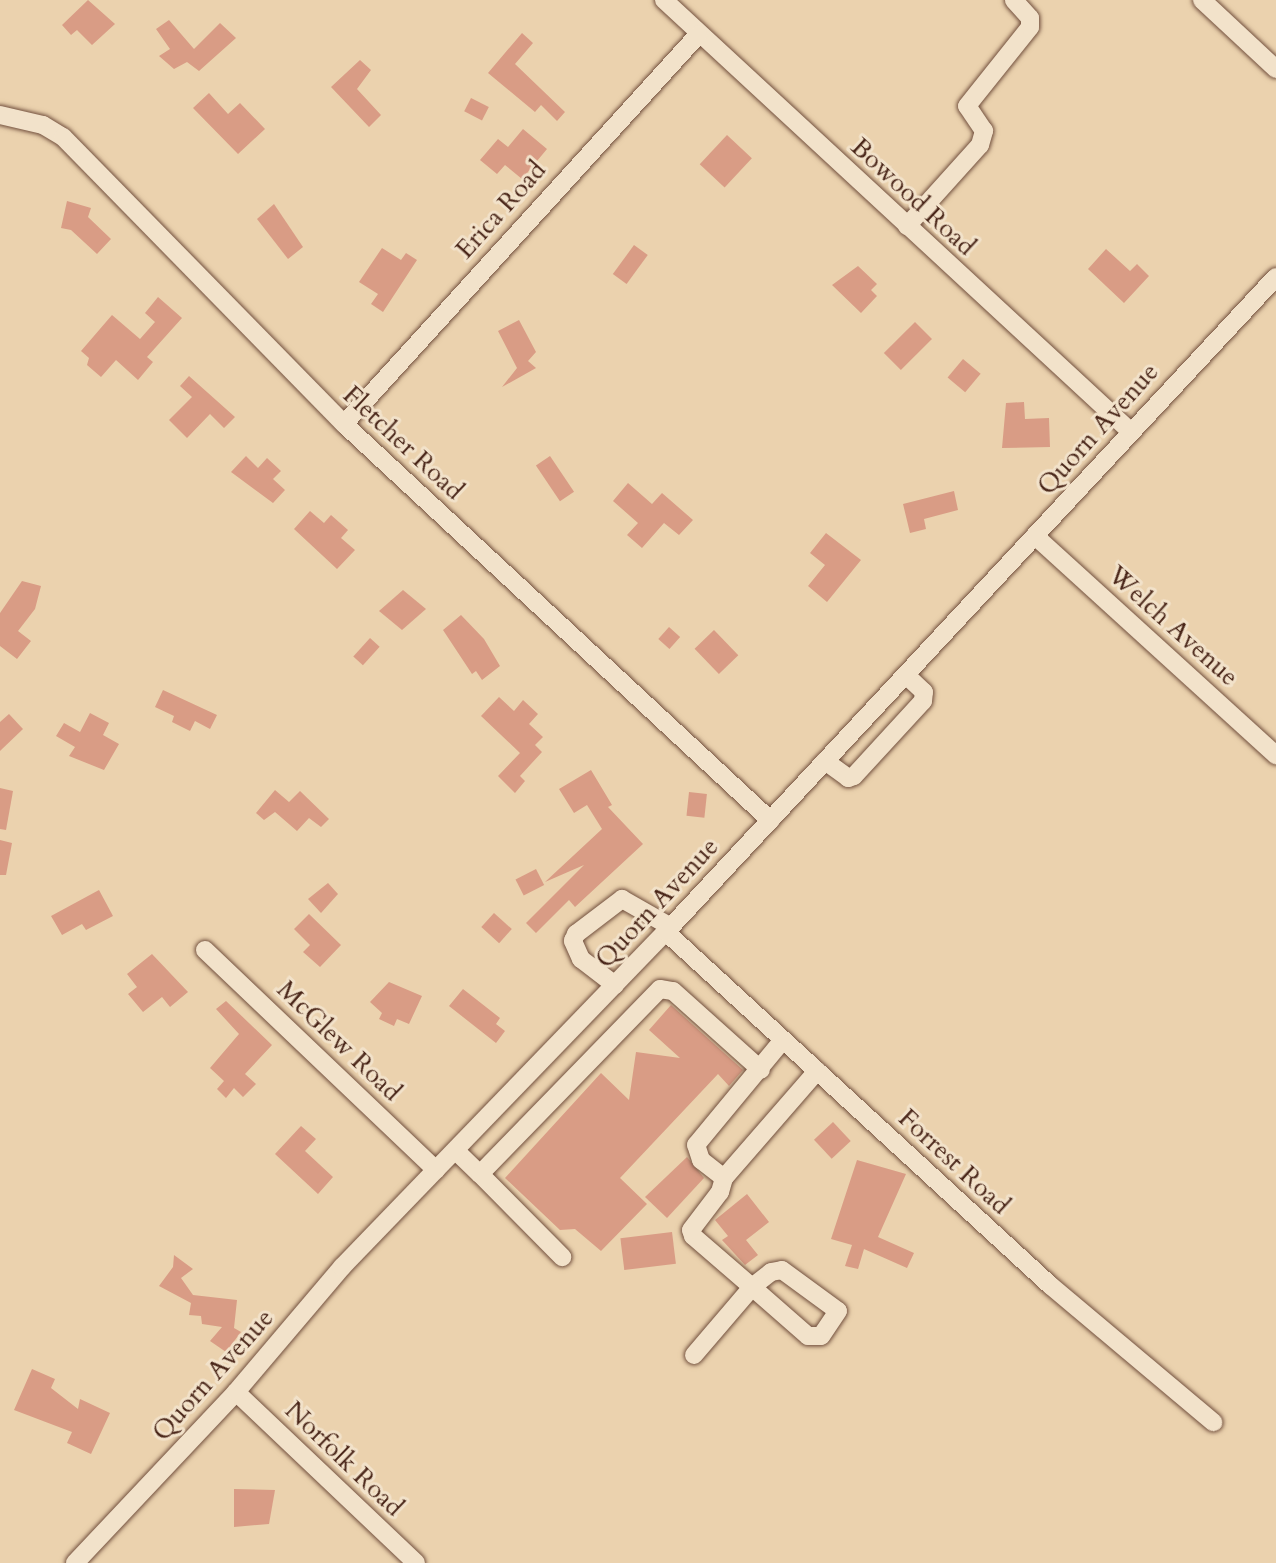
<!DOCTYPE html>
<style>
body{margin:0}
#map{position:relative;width:1276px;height:1563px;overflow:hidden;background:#ebd2ae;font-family:Cardo,serif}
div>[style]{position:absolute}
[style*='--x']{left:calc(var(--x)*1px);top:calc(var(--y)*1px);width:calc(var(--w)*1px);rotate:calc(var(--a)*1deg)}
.building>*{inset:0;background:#d99c85;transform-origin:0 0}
.roads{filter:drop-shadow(0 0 2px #72503e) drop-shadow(0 0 2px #72503e)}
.minor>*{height:18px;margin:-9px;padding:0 9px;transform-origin:9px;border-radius:9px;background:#f2e2ca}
span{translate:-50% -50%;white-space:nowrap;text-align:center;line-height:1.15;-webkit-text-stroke:6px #f2e2ca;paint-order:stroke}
.street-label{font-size:26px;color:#492518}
</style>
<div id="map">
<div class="building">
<div style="clip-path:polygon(88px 0,115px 24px,92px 45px,77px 30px,71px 35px,62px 25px)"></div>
<div style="clip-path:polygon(169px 20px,194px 49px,220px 23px,236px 38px,199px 71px,187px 62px,174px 69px,159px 56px,170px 49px,156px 29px)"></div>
<div style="clip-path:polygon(522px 33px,533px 43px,515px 64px,565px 112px,557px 121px,541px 105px,535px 112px,488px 73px)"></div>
<div style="clip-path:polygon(360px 60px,371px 70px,357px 89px,381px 115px,369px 127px,331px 87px)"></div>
<div style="clip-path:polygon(209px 93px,228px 114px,240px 103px,265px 129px,238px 154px,193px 108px)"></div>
<div style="left:471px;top:98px;width:20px;height:15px;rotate:27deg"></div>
<div style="clip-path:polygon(523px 129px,547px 149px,522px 179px,505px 165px,497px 174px,480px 160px,498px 139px,508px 147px)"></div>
<div style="left:727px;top:135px;width:34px;height:40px;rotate:43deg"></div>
<div style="clip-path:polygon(67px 201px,91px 208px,88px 217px,111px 239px,97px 254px,71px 230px,61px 228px)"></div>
<div style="clip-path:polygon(274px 204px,303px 247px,288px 259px,257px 219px)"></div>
<div style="left:634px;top:245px;width:17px;height:36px;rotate:36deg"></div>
<div style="clip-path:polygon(382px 248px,401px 260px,406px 253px,417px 260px,383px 312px,371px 304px,378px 294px,359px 282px)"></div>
<div style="clip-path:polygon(1106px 249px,1130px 271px,1137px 264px,1149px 276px,1124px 303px,1088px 269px)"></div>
<div style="clip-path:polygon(858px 266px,877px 284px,871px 290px,877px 296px,861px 313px,832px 285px)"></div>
<div style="clip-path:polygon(158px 297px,182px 318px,147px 357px,153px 362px,138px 380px,116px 360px,101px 377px,87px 365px,89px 358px,81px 351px,112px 315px,140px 339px,155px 322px,145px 313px)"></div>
<div style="clip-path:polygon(519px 320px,536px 352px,528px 361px,536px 368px,502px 387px,517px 368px,498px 331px)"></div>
<div style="left:915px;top:322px;width:24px;height:44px;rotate:45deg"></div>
<div style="left:963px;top:359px;width:23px;height:24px;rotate:40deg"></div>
<div style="clip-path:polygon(189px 376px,235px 417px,224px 428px,210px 414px,187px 438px,169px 420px,192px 397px,180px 386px)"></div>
<div style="clip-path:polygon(1024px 402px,1025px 419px,1049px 418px,1050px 447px,1002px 448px,1006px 403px)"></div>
<div style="clip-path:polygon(246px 456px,258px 468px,267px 458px,281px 471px,273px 479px,285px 490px,273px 503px,231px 472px)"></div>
<div style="left:550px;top:456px;width:43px;height:17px;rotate:56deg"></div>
<div style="clip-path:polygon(628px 483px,652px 504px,662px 493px,693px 520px,679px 535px,664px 523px,642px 548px,627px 535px,638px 523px,613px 501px)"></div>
<div style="clip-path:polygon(954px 491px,958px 510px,924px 519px,926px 529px,910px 533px,903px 504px)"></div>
<div style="clip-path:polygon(310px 511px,324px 523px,331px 515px,348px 530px,341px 538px,355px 550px,337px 569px,294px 529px)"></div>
<div style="clip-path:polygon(826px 533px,861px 560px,827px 602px,808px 586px,825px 565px,810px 553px)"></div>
<div style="clip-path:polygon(22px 581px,41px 586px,35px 609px,18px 631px,31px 641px,17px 659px,0 646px,0 613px)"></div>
<div style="clip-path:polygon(403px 590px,426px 609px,402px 630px,379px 611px)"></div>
<div style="clip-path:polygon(461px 615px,484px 639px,500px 666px,482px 680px,476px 671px,472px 674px,443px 630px)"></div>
<div style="left:669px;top:627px;width:15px;height:16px;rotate:42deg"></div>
<div style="left:714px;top:630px;width:35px;height:27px;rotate:46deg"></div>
<div style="left:370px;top:638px;width:13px;height:25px;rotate:42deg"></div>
<div style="clip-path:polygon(163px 690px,217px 715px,210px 729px,195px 721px,190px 731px,172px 722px,174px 716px,155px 707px)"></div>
<div style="clip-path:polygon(499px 697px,514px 711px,523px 700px,538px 714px,529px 724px,543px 737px,535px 745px,542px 752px,520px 776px,525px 781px,515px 793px,498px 776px,520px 753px,481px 716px)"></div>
<div style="clip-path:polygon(90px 713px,109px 723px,103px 735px,119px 744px,104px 770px,69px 756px,75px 747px,56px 736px,64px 723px,80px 732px)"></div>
<div style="clip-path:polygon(9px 714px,23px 729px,0 751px,0 722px)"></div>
<div style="clip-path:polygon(591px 770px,612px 805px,608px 807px,643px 844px,575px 907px,569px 900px,536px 933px,526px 923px,584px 865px,545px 882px,602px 829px,587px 805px,574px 813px,559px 789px)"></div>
<div style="clip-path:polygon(0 788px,13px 791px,6px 830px,0 829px)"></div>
<div style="clip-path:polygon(275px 790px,289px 802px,300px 791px,329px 819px,321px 827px,309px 818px,297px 831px,275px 812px,264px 820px,256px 813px)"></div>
<div style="left:689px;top:792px;width:18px;height:24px;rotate:6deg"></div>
<div style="clip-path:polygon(0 840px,12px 843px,6px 875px,0 875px)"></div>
<div style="left:536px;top:869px;width:18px;height:23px;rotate:63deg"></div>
<div style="clip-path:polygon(328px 883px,338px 894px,321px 913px,308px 899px)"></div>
<div style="clip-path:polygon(99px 890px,113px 916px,86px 930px,82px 924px,62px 935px,51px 916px)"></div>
<div style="left:494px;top:913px;width:24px;height:19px;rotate:42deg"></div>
<div style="clip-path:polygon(309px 914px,341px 945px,320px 967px,303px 952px,310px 945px,294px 929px)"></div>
<div style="clip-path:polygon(152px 954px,188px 992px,170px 1007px,162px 997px,143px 1012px,128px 994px,137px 987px,127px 974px)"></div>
<div style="clip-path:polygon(389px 982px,422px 996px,409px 1024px,397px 1019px,394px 1026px,379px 1019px,382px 1013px,370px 1002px)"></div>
<div style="clip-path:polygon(463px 989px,500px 1018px,496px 1024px,505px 1031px,496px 1043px,449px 1006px)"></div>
<div style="clip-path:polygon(226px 1001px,272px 1045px,245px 1074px,256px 1084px,243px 1097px,234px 1088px,226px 1098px,217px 1089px,224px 1081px,210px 1068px,239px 1034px,216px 1009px)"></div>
<div style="clip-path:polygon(671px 1005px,743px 1070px,729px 1086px,718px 1074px,620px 1178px,647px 1204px,601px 1251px,575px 1229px,560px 1230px,505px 1178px,601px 1073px,629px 1100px,636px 1052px,680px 1058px,649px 1030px)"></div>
<div style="left:833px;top:1122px;width:26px;height:26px;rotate:47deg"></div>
<div style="clip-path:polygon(301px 1126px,316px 1139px,305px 1151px,333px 1177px,318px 1194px,275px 1154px)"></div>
<div style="clip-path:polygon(687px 1157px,704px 1178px,667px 1218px,645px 1197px)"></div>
<div style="clip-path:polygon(857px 1160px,906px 1174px,878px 1237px,914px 1253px,907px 1268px,864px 1249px,858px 1269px,845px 1266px,852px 1245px,831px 1239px)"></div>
<div style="clip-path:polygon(747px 1194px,769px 1222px,746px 1240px,758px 1255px,745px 1265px,722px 1240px,728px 1236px,715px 1220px)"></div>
<div style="left:672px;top:1232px;width:32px;height:52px;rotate:83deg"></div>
<div style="clip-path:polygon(174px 1255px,193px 1269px,181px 1278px,193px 1295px,237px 1300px,234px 1328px,241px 1332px,226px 1352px,210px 1341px,222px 1327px,202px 1324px,201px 1316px,189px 1315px,191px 1303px,159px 1286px,173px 1267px)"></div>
<div style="clip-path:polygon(32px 1369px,55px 1379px,51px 1388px,78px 1409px,80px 1399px,110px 1413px,91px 1454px,67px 1443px,72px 1432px,14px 1410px)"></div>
<div style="clip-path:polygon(234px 1489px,275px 1490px,269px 1524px,234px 1527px)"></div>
</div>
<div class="roads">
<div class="minor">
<div style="--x:664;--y:0;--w:635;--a:42.77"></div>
<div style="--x:1202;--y:0;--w:101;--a:43"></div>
<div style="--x:0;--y:115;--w:44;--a:13.1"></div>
<div style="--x:43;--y:125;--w:23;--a:31"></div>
<div style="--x:63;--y:137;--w:402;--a:45.6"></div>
<div style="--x:344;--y:424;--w:582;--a:42.91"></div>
<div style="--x:907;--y:226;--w:109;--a:-48"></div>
<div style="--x:980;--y:145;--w:15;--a:-74"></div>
<div style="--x:984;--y:131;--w:30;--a:-124"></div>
<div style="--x:967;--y:106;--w:101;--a:-51.4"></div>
<div style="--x:1030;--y:27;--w:9;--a:-90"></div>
<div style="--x:1030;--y:18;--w:24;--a:-132"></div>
<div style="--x:344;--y:424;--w:526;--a:-47.7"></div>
<div style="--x:1035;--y:536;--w:326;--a:42.3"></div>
<div style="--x:825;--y:761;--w:29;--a:36"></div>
<div style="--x:848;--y:778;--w:6;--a:-18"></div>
<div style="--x:854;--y:776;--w:102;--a:-47.4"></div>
<div style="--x:923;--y:701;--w:9;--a:-84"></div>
<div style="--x:924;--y:692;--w:25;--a:-137"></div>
<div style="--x:666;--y:932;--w:523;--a:42.6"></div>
<div style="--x:1051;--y:1286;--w:212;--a:40"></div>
<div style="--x:205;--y:950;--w:319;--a:43.6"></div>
<div style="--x:615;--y:985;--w:43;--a:-142.6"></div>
<div style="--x:581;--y:959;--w:20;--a:-114"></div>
<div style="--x:573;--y:941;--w:8;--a:-67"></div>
<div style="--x:576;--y:934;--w:58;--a:-37.3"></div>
<div style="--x:622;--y:899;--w:56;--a:29.7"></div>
<div style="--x:456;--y:1151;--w:33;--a:44"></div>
<div style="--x:480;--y:1174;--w:258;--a:-45.8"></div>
<div style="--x:660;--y:989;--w:13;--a:9"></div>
<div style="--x:673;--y:991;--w:118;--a:41.9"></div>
<div style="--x:480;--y:1174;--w:117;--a:45.3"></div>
<div style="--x:724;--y:1178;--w:142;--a:-49"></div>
<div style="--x:694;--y:1355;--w:89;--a:-49.5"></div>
<div style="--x:752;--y:1287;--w:24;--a:-38"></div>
<div style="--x:771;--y:1272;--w:11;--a:-10"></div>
<div style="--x:782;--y:1270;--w:69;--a:36.2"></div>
<div style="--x:838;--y:1311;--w:30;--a:124"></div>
<div style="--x:821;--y:1336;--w:13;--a:180"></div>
<div style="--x:808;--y:1336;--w:74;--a:-138.8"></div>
<div style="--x:752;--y:1287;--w:78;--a:-139.2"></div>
<div style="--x:693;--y:1236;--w:6;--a:-108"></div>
<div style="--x:691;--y:1230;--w:48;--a:-52.7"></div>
<div style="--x:720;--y:1192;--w:15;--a:-74"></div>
<div style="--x:724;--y:1178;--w:29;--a:-142"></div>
<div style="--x:701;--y:1160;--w:16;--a:-108"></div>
<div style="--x:696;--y:1145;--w:136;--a:-50.4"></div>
<div style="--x:236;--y:1392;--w:248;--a:43.5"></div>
<div style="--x:75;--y:1563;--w:235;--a:-46.7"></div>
<div style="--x:236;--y:1392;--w:164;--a:-49.7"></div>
<div style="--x:342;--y:1267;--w:466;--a:-46"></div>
<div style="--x:666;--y:932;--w:895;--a:-47.04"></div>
</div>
</div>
<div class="street-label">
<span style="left:913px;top:197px;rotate:43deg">Bowood Road</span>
<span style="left:501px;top:210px;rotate:-48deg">Erica Road</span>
<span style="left:1098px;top:429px;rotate:-48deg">Quorn Avenue</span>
<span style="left:403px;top:443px;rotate:43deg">Fletcher Road</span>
<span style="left:1173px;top:626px;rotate:42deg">Welch Avenue</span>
<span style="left:657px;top:903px;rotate:-47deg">Quorn Avenue</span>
<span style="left:339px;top:1041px;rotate:44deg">McGlew Road</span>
<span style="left:954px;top:1162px;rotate:43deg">Forrest Road</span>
<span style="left:213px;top:1375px;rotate:-48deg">Quorn Avenue</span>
<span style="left:344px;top:1459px;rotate:44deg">Norfolk Road</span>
</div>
</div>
